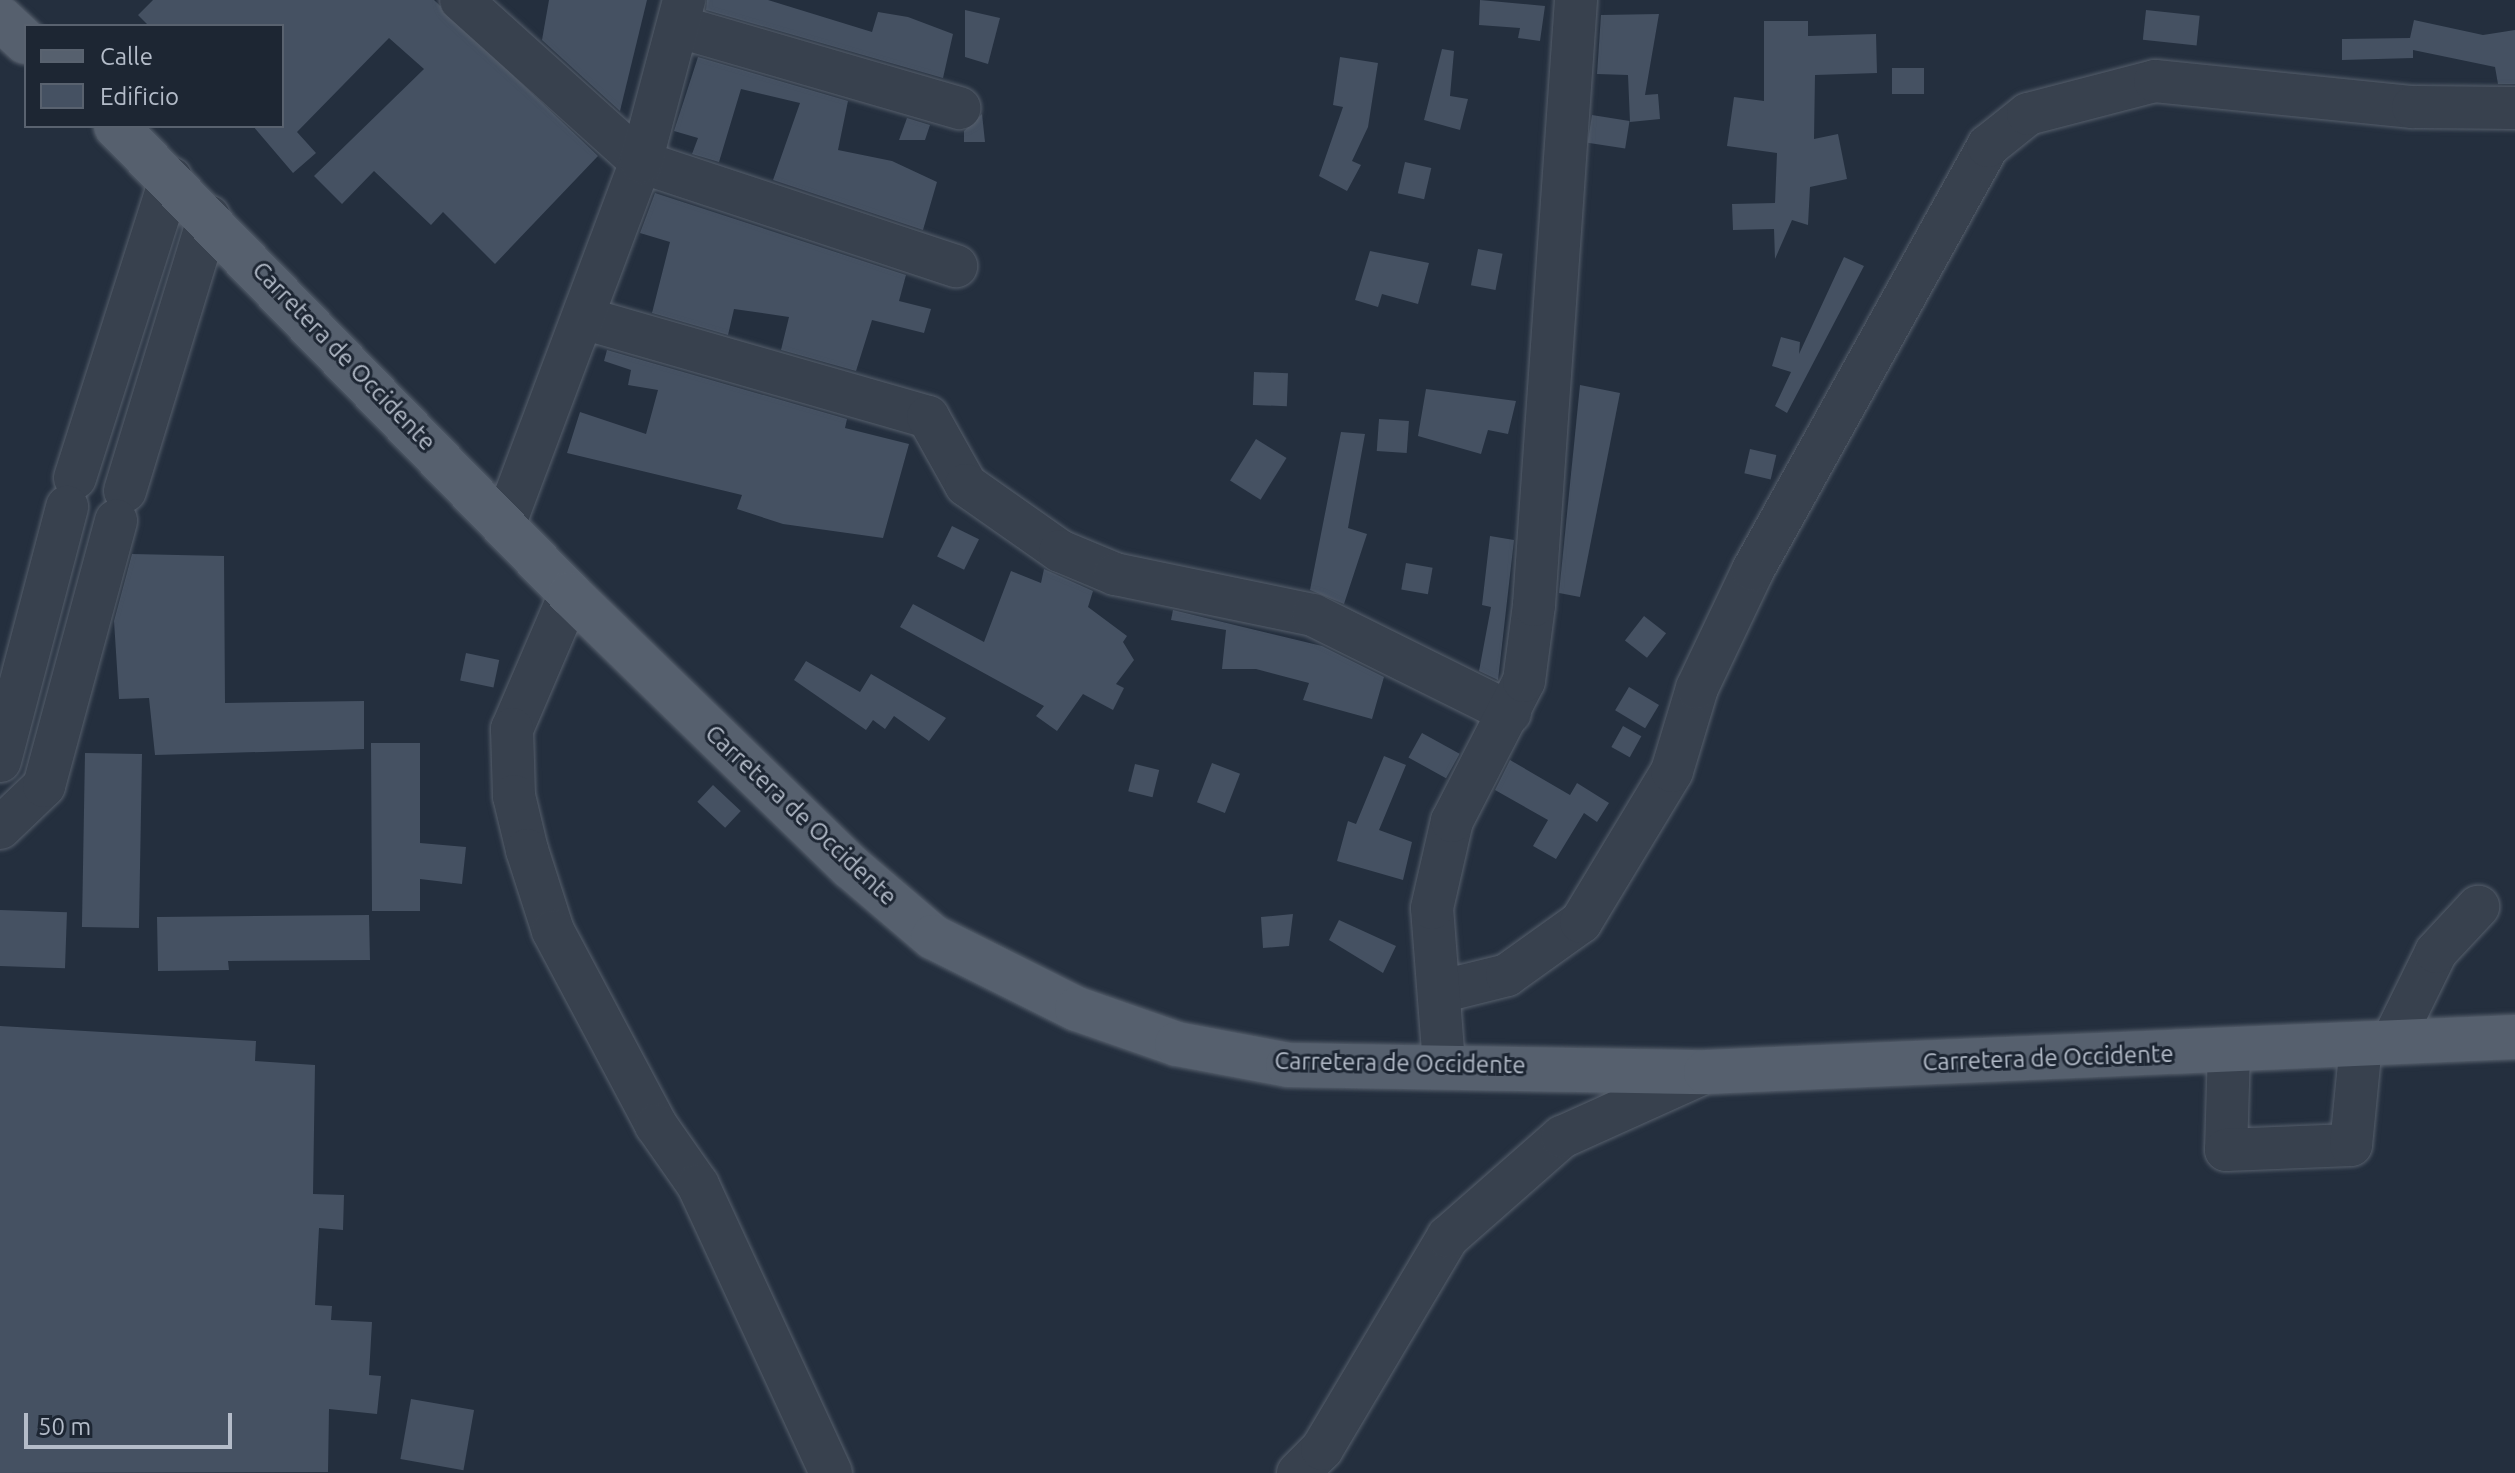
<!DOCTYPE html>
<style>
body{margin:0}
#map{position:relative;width:2515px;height:1473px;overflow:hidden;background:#242f3e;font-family:Ubuntu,sans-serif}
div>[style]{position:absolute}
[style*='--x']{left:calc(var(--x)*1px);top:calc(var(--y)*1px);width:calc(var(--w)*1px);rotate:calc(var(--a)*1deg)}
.building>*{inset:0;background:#455162;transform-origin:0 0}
.roads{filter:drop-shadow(0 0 2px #565f6c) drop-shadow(0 0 2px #565f6c)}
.minor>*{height:42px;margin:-21px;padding:0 21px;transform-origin:21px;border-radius:21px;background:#38414e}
.major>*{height:44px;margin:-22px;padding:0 22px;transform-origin:22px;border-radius:22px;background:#56606e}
span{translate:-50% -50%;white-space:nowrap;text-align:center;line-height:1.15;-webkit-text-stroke:6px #1d2633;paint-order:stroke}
.street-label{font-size:24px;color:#b4bcc9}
.legend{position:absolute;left:24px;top:24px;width:260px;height:104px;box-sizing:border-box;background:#1d2633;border:2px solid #59626f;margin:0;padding:10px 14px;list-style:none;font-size:24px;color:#b4bcc9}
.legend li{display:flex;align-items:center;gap:16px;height:40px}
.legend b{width:40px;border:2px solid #59626f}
.scale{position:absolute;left:24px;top:1413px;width:208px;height:36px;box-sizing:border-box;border:4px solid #b4bcc9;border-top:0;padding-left:10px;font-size:24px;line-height:28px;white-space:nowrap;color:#b4bcc9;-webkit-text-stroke:6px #1d2633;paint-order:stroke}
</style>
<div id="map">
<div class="building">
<div style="clip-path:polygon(153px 0,434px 0,598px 156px,495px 264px,443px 212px,431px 225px,374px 171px,342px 204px,314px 176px,424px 69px,389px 38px,297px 132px,316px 153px,293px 173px,253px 126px,282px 126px,282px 26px,149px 26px,138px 15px)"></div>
<div style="clip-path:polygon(549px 0,647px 0,620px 111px,542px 40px)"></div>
<div style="clip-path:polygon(707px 0,768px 0,872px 32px,878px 12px,908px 17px,953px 34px,943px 78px,706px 10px)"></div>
<div style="clip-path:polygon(1480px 0,1545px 6px,1540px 41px,1518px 38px,1520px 28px,1479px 25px)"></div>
<div style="clip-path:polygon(965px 10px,1000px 18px,988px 64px,965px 57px)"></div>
<div style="left:2146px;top:10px;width:54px;height:30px;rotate:6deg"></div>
<div style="clip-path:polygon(1659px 14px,1645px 95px,1658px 94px,1660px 119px,1630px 122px,1628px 75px,1597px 74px,1601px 15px)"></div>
<div style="clip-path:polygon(2414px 20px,2483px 35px,2515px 30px,2515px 84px,2498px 84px,2495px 67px,2413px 50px,2413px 58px,2342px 60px,2342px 39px,2410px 38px)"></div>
<div style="clip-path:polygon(1764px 21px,1808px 21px,1808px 36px,1876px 34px,1877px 73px,1815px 75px,1814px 139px,1838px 134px,1847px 179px,1810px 187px,1808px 225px,1792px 220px,1775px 259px,1774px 229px,1733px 230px,1732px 204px,1775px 203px,1777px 153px,1727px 146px,1734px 97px,1764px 101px)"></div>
<div style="clip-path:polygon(1442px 49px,1454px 51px,1450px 96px,1468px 99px,1460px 130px,1424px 120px)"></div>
<div style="clip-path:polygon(698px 57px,848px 101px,838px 150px,892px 161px,937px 182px,923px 230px,773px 180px,800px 103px,741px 89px,719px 162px,692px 154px,698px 138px,674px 131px)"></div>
<div style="clip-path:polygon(1340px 57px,1378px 63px,1368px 127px,1352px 161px,1361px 165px,1347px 191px,1319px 176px,1343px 107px,1333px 105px)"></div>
<div style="left:1892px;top:68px;width:32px;height:26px"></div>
<div style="clip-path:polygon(982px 114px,985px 142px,964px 142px,964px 131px)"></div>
<div style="left:1592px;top:115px;width:38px;height:28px;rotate:9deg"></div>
<div style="clip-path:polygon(907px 118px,930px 125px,925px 140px,899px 140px)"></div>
<div style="left:1405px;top:162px;width:27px;height:32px;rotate:13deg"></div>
<div style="clip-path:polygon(655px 193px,906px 275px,899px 301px,931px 309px,924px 333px,872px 320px,856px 371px,781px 350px,789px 317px,734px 309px,728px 335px,652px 313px,670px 242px,640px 233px)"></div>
<div style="left:1478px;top:249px;width:25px;height:37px;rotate:11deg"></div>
<div style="clip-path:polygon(1370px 251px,1429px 263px,1418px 304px,1382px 294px,1378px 307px,1355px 300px)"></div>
<div style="clip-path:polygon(1844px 257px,1864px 266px,1787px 413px,1775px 406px,1791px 372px,1772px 366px,1781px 337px,1800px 342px,1799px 354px)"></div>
<div style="clip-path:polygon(607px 350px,847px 419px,845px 428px,909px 444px,883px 538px,783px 524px,737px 509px,742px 495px,567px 453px,580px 412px,646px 434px,658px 390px,628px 385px,631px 370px,604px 361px)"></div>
<div style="left:1254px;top:372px;width:34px;height:33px;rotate:2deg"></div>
<div style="clip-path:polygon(1580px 385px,1620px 393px,1580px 597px,1559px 593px)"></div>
<div style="clip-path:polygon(1426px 389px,1516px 401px,1508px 434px,1488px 430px,1481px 454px,1418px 436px)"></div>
<div style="left:1379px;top:419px;width:30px;height:32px;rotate:4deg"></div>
<div style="clip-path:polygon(1341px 432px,1365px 434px,1348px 528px,1367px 534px,1344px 604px,1310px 590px)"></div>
<div style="left:1256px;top:439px;width:36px;height:49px;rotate:32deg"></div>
<div style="left:1750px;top:449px;width:27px;height:25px;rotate:13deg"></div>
<div style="left:952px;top:526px;width:30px;height:34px;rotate:26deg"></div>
<div style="clip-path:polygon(1490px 536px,1514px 540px,1498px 680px,1479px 671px,1491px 607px,1482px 605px)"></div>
<div style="clip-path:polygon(132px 554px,224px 556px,225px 703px,364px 701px,364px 749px,155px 755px,149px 698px,119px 699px,114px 621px)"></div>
<div style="left:1406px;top:563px;width:27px;height:27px;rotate:10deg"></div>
<div style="clip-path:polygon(1044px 569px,1093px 591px,1088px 607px,1127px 636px,1123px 642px,1134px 660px,1116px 684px,1124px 688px,1113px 710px,1083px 694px,1057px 731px,1036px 716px,1044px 706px,900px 627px,913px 604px,984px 642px,1011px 571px,1041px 583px)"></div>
<div style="clip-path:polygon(1173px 610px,1322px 646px,1384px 677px,1372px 719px,1303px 700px,1309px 683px,1256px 669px,1222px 669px,1226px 630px,1171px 620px)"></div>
<div style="left:1644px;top:616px;width:28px;height:31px;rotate:38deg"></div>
<div style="left:466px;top:653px;width:34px;height:28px;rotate:12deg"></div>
<div style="clip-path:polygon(806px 661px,860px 692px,871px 674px,946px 718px,929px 741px,894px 716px,885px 729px,873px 720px,866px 730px,794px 680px)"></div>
<div style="left:1629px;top:687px;width:35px;height:27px;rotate:31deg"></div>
<div style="left:1623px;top:726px;width:21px;height:24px;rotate:29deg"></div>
<div style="left:1422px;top:733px;width:43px;height:28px;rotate:29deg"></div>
<div style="clip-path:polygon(371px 743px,420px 743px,420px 843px,466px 847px,462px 884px,420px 879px,420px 911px,372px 911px)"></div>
<div style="left:85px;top:753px;width:57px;height:174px;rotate:1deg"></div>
<div style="clip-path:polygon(1384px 756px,1406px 765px,1379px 830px,1412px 842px,1403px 880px,1337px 861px,1348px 821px,1356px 824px)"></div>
<div style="clip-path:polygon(1510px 760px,1570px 795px,1577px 783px,1609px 803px,1597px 822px,1584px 813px,1556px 859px,1533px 846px,1548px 820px,1495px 790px)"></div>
<div style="left:1212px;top:763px;width:30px;height:42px;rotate:21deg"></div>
<div style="left:1135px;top:764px;width:25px;height:28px;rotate:14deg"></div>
<div style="left:713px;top:785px;width:38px;height:23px;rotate:43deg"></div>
<div style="left:0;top:910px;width:67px;height:56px;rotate:2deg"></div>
<div style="clip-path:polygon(1293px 914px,1289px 946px,1263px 948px,1261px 917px)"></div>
<div style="clip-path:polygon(369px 915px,370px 960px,228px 961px,229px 970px,158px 971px,157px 917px)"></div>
<div style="clip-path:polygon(1339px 920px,1396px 946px,1383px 973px,1329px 940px)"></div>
<div style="clip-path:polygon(0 1026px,256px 1041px,255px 1061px,315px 1065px,313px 1194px,344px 1195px,343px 1230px,319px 1228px,315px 1305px,332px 1306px,331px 1320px,372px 1322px,369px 1375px,381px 1376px,377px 1414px,329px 1409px,328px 1472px,0 1473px)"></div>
<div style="left:411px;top:1399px;width:64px;height:61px;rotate:10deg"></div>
</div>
<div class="roads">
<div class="minor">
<div style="--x:461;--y:0;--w:242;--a:42"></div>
<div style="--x:641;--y:162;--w:332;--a:18.3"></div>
<div style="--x:680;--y:27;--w:291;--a:16.2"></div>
<div style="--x:583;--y:318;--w:359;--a:16"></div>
<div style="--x:928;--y:417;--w:78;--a:60.8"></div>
<div style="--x:966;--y:485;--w:115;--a:35.1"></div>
<div style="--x:1060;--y:551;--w:60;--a:22.7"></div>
<div style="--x:1115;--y:574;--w:202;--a:11.7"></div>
<div style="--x:1313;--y:615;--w:220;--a:26.4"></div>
<div style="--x:75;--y:478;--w:315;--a:-72.3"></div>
<div style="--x:125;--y:491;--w:287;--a:-73"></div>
<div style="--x:505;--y:523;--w:386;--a:-69.4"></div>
<div style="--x:641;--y:162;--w:168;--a:-75.1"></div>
<div style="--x:570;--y:594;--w:147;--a:113.2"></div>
<div style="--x:512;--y:729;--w:67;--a:88.3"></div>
<div style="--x:514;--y:796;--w:56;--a:76.5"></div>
<div style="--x:527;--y:850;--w:85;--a:72.2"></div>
<div style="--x:553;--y:931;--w:220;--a:62"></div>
<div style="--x:656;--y:1125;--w:73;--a:55"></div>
<div style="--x:698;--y:1185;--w:317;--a:65.2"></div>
<div style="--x:0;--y:761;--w:263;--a:-75.2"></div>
<div style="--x:0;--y:828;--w:61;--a:-43.7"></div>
<div style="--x:44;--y:786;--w:275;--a:-74.8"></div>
<div style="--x:1443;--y:991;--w:66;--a:-14"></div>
<div style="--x:1507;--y:975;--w:91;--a:-35.6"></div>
<div style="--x:1581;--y:922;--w:176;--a:-58.9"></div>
<div style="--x:1672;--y:771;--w:87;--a:-73.2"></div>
<div style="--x:1697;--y:688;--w:131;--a:-64.6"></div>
<div style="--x:1753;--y:570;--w:485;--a:-61"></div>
<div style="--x:1988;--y:146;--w:51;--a:-38.7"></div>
<div style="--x:2028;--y:114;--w:131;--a:-14.6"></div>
<div style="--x:2155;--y:81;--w:259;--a:5.8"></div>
<div style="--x:2413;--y:107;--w:102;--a:0.6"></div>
<div style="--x:2392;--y:1042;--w:100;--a:-63.9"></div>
<div style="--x:2436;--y:952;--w:62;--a:-47"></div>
<div style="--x:2229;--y:1050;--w:100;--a:91.7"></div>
<div style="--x:2226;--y:1150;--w:125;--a:-2.3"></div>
<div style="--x:2351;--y:1145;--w:100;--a:-84.3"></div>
<div style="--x:1444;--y:1064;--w:156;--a:-94.4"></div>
<div style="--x:1432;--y:908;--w:89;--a:-77.1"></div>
<div style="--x:1452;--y:821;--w:157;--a:-62.8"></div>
<div style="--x:1524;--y:681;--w:77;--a:-82.5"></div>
<div style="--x:1534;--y:605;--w:606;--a:-86.03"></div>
<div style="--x:1298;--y:1473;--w:34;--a:-45"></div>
<div style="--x:1322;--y:1449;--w:247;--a:-59.3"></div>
<div style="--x:1448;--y:1237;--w:152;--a:-41.3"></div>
<div style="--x:1562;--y:1137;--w:158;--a:-24.3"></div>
</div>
<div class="major">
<div style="--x:0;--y:18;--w:35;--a:43"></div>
<div style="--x:116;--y:126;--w:652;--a:45.87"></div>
<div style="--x:570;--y:594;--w:392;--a:44.2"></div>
<div style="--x:851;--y:867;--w:108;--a:40.5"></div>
<div style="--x:933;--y:937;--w:161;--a:26.6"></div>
<div style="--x:1077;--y:1009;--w:106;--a:19.3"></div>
<div style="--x:1177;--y:1044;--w:113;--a:10.7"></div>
<div style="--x:1288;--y:1065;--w:418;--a:1"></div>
<div style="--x:1706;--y:1072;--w:810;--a:-2.48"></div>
</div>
</div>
<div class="street-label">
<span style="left:344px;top:356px;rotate:46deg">Carretera de Occidente</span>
<span style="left:801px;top:815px;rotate:43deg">Carretera de Occidente</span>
<span style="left:2048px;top:1058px;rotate:-2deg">Carretera de Occidente</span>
<span style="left:1400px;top:1063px;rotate:1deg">Carretera de Occidente</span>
</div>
<ul class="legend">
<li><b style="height:10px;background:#56606e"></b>Calle</li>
<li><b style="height:22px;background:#455162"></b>Edificio</li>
</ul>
<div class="scale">50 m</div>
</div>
